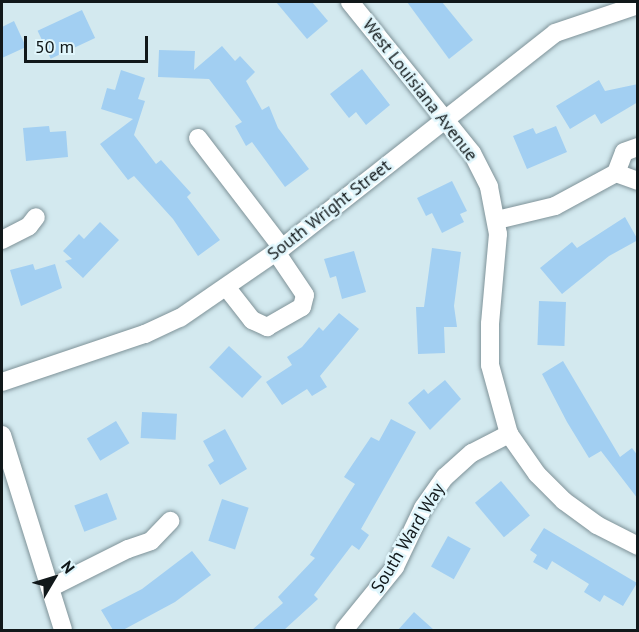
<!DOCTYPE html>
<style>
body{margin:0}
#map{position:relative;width:639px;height:632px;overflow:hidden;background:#d3e9ef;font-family:"PT Sans",sans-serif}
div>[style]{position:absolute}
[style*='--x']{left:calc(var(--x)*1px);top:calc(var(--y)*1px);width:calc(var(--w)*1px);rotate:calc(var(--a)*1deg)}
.building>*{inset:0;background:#a2cff2;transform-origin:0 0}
.roads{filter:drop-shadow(0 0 2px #7e9298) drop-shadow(0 0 2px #7e9298)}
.minor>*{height:18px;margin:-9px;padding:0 9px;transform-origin:9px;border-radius:9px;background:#fff}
span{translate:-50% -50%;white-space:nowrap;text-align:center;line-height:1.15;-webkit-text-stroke:5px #e0f6fc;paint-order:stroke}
.street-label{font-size:18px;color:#11181a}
.frame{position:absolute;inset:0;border:3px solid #11181a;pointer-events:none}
.north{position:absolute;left:24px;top:548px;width:60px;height:60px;-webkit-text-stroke:4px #e0f6fc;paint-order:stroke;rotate:52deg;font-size:16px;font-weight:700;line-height:24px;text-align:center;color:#11181a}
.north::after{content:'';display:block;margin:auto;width:21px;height:27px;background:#11181a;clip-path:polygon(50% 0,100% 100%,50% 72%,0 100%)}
.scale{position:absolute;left:24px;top:36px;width:124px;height:27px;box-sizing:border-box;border:3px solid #11181a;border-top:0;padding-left:8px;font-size:18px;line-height:21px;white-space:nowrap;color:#11181a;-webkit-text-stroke:4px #e0f6fc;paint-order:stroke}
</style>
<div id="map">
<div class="building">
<div style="clip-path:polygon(276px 2px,312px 2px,328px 21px,307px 39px)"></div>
<div style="clip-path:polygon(407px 2px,442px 2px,473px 40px,449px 59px)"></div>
<div style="left:82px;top:10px;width:31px;height:49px;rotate:65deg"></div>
<div style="clip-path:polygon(14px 21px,26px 47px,2px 58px,2px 27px)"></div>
<div style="clip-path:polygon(222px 46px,235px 61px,240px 56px,255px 72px,246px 81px,262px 110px,269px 106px,278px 128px,309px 169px,285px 187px,252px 142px,246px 146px,235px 126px,242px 122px,209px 79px,158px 77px,159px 50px,195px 51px,194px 70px)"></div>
<div style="clip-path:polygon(362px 69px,390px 105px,366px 125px,356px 112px,349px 118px,330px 94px)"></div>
<div style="clip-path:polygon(121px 70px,145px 78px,138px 99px,145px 101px,134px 135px,156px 164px,161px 160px,191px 193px,187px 197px,220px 240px,198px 256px,173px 219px,134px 176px,128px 180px,100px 144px,133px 119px,101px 109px,107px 88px,115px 90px)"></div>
<div style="clip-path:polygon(599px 80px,605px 91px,638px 84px,638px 102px,601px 124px,595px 114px,570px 129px,556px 106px)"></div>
<div style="clip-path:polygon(49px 126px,50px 132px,66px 131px,68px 157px,26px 161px,23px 128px)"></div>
<div style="clip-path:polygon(556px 126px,567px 152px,527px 169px,513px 136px,533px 128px,536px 134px)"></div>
<div style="clip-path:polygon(452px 181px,467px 211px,460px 214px,464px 222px,442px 233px,432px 213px,426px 216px,417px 198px)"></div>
<div style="clip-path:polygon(625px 217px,638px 240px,609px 256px,562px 294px,540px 268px,572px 242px,577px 248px)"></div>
<div style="clip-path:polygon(100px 222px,119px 240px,83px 278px,65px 261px,72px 259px,63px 251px,79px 234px,84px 239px)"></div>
<div style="clip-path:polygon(432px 248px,461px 252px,454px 306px,457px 327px,444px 327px,445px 353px,418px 354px,416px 307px,424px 307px)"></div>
<div style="clip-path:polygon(354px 251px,366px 292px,342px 299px,336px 276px,330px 278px,324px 259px)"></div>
<div style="clip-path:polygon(33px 264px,35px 270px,55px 264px,62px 288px,21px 306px,10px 270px)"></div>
<div style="left:539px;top:301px;width:27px;height:44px;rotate:2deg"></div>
<div style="clip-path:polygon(339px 313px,359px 329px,320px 376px,327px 387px,312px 396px,307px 389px,282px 405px,266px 382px,292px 365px,287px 357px,302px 347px,319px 327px,323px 331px)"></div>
<div style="left:229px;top:346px;width:45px;height:29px;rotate:43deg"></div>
<div style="clip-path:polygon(563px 361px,620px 457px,632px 448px,638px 456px,638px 499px,601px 451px,589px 458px,567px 422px,542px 374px)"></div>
<div style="clip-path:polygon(445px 380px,461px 399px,430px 430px,408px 403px,424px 389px,428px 394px)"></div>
<div style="left:142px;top:412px;width:35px;height:26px;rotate:3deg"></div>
<div style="clip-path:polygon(391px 419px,416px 432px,361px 529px,369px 535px,359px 550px,352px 545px,314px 595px,318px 599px,284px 630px,252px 630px,283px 603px,278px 597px,315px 558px,310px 555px,355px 484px,344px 477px,371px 437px,379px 441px)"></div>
<div style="left:116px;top:421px;width:26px;height:34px;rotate:59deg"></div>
<div style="clip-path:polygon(225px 429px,247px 469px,220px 485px,208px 465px,214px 461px,203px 441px)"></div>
<div style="left:501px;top:481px;width:45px;height:34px;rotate:50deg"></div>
<div style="left:107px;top:493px;width:28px;height:35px;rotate:69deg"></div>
<div style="left:222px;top:499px;width:28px;height:44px;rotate:18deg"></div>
<div style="clip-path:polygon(544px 528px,637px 583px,623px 606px,604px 595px,600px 602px,584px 592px,589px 584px,552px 561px,547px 570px,533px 562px,537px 555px,530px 550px)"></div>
<div style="left:448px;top:536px;width:26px;height:35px;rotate:29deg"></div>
<div style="clip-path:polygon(192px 551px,211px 575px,175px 602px,123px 630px,113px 630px,101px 610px,142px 589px)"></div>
<div style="clip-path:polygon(414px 612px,434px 630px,398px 630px)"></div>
</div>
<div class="roads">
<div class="minor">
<div style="--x:350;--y:2;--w:194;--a:51.1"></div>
<div style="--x:472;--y:153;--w:38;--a:63"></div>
<div style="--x:489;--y:187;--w:48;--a:79.2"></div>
<div style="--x:498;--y:234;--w:90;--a:95.1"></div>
<div style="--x:490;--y:324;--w:41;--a:90"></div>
<div style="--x:490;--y:365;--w:72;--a:74.6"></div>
<div style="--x:509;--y:434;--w:49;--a:55"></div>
<div style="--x:537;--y:474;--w:38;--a:45"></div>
<div style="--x:564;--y:501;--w:41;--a:36"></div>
<div style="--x:597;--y:525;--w:46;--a:27.1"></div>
<div style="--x:198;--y:138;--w:138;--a:52.6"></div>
<div style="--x:616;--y:173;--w:22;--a:-69"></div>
<div style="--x:624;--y:152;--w:15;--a:-20"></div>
<div style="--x:616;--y:173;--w:23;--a:20"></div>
<div style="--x:497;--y:220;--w:60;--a:-13.6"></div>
<div style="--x:555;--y:206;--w:69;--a:-28.4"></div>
<div style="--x:2;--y:240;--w:30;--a:-27"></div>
<div style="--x:29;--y:226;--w:11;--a:-52"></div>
<div style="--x:227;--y:288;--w:41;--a:52"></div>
<div style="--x:252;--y:320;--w:17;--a:25"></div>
<div style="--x:267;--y:327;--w:40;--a:-29.7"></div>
<div style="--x:302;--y:307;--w:12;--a:-76"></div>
<div style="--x:305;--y:295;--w:52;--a:-124"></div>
<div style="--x:2;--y:382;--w:151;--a:-18.6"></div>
<div style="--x:145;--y:334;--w:38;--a:-25"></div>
<div style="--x:180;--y:318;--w:124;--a:-34.5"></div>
<div style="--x:282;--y:248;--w:347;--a:-38.2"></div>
<div style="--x:555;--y:33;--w:88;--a:-18.6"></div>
<div style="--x:2;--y:435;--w:204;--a:72.6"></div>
<div style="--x:50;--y:588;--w:87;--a:-26.6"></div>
<div style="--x:128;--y:549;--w:24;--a:-19"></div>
<div style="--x:151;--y:541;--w:28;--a:-46"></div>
<div style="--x:344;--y:630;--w:81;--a:-51"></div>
<div style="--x:395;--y:567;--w:65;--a:-64.6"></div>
<div style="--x:423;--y:508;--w:38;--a:-55"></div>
<div style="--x:445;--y:477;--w:36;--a:-42"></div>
<div style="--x:472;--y:453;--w:42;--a:-27.2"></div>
</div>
</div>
<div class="street-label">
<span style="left:420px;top:90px;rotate:52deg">West Louisiana Avenue</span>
<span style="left:329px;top:210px;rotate:-38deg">South Wright Street</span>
<span style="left:408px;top:538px;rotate:-59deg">South Ward Way</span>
</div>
<div class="frame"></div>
<div class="north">N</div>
<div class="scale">50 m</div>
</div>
